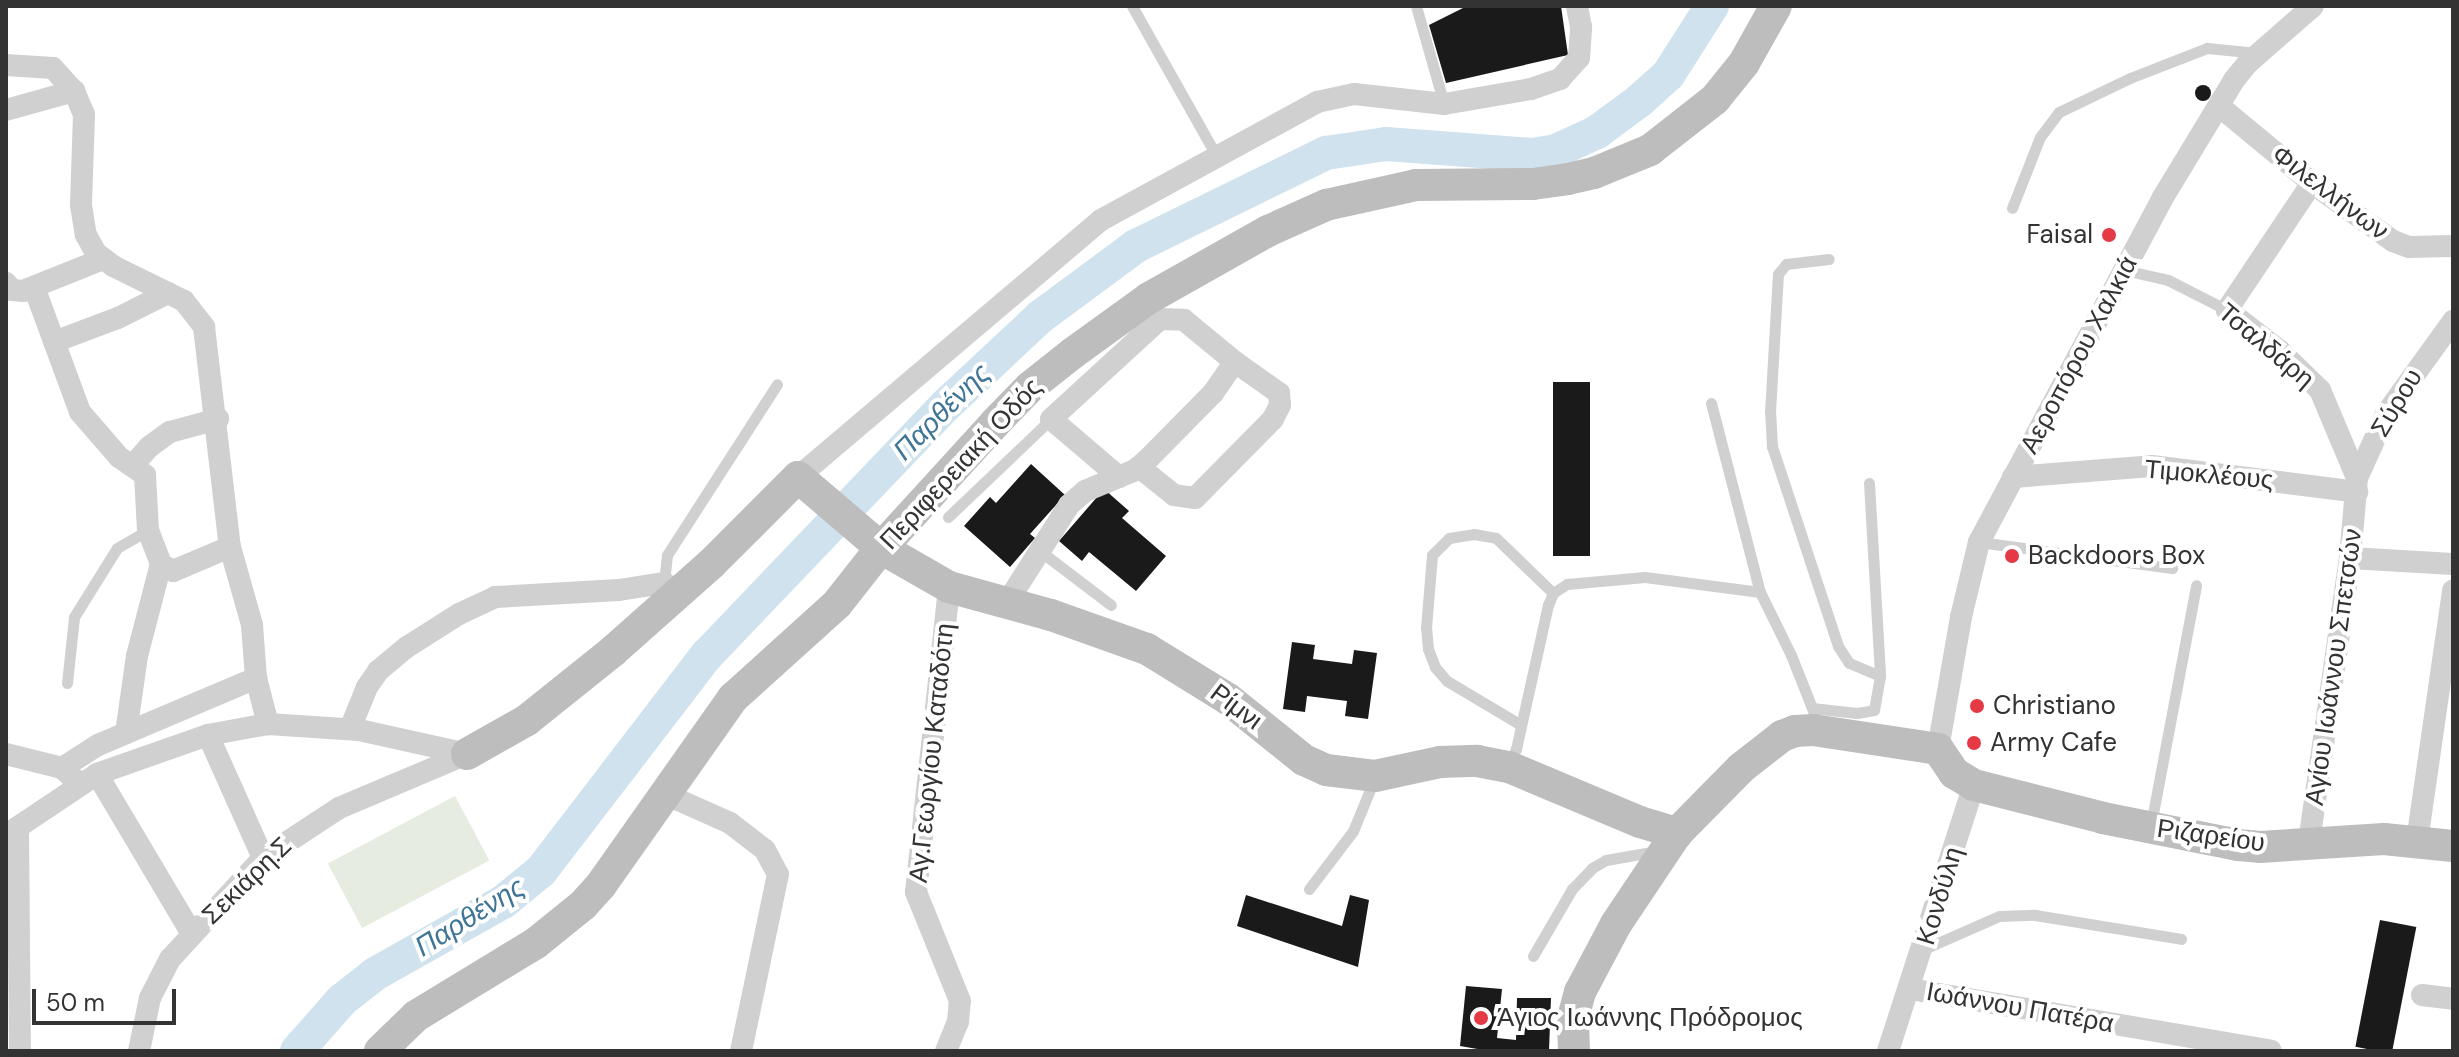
<!DOCTYPE html>
<meta charset="utf-8">
<style>
body{margin:0}
#map{position:relative;width:2459px;height:1057px;overflow:hidden;background:#fff;font-family:"DM Sans",sans-serif}
div>[style]{position:absolute}
[style*='--x']{left:calc(var(--x)*1px);top:calc(var(--y)*1px);width:calc(var(--w)*1px);rotate:calc(var(--a)*1deg)}
.green>*{inset:0;background:#e6ecdf;transform-origin:0 0}
.river>*{height:34px;margin:-17px;padding:0 17px;transform-origin:17px;border-radius:17px;background:#cfe2ee}
.building>*{inset:0;background:#1a1a1a;transform-origin:0 0}
.round{border-radius:50%}
.lane>*{height:11px;margin:-5.5px;padding:0 5.5px;transform-origin:5.5px;border-radius:5.5px;background:#d0d0d0}
.street>*{height:22px;margin:-11px;padding:0 11px;transform-origin:11px;border-radius:11px;background:#d0d0d0}
.secondary>*{height:32px;margin:-16px;padding:0 16px;transform-origin:16px;border-radius:16px;background:#bdbdbd}
.dots>*{width:22px;height:22px;translate:-50% -50%;box-sizing:border-box;border:4px solid #fff;border-radius:50%}
span{translate:-50% -50%;white-space:nowrap;text-align:center;line-height:1.15;-webkit-text-stroke:8px #fff;paint-order:stroke}
.street-label{font-size:26px;color:#333}
.poi-label{font-size:26px;color:#333}
.right{translate:-100% -50%;text-align:right}
.left{translate:0 -50%;text-align:left}
.water-label{font-size:28px;color:#3f7597;font-style:italic}
.frame{position:absolute;inset:0;border:8px solid #333;pointer-events:none}
.scale{position:absolute;left:32px;top:989px;width:144px;height:36px;box-sizing:border-box;border:4px solid #333;border-top:0;padding-left:10px;font-size:24px;line-height:28px;white-space:nowrap;color:#333;-webkit-text-stroke:6px #fff;paint-order:stroke}
</style>
<div id="map">
<div class="green">
<div style="left:455px;top:796px;width:73px;height:144px;rotate:62deg"></div>
</div>
<div class="river">
<div style="--x:297;--y:1051;--w:68;--a:-48.6"></div>
<div style="--x:342;--y:1000;--w:42;--a:-38.2"></div>
<div style="--x:375;--y:974;--w:147;--a:-29.4"></div>
<div style="--x:503;--y:902;--w:49;--a:-39.2"></div>
<div style="--x:541;--y:871;--w:272;--a:-52.5"></div>
<div style="--x:707;--y:655;--w:344;--a:-46.3"></div>
<div style="--x:945;--y:406;--w:130;--a:-43.1"></div>
<div style="--x:1040;--y:317;--w:119;--a:-36.5"></div>
<div style="--x:1136;--y:246;--w:212;--a:-26.1"></div>
<div style="--x:1326;--y:153;--w:61;--a:-8.5"></div>
<div style="--x:1386;--y:144;--w:146;--a:4.3"></div>
<div style="--x:1532;--y:155;--w:24;--a:-9"></div>
<div style="--x:1556;--y:151;--w:45;--a:-24.9"></div>
<div style="--x:1597;--y:132;--w:52;--a:-36.4"></div>
<div style="--x:1639;--y:101;--w:39;--a:-42"></div>
<div style="--x:1668;--y:75;--w:82;--a:-57.5"></div>
</div>
<div class="building">
<div style="clip-path:polygon(1467px 6px,1561px 6px,1568px 55px,1446px 83px,1429px 25px)"></div>
<div class="round" style="left:2195px;top:85px;width:16px;height:16px"></div>
<div style="left:1553px;top:382px;width:37px;height:174px"></div>
<div style="clip-path:polygon(1031px 464px,1065px 495px,1030px 534px,1035px 538px,1010px 567px,964px 526px,990px 497px,996px 503px)"></div>
<div style="clip-path:polygon(1104px 489px,1129px 511px,1122px 518px,1166px 556px,1136px 591px,1089px 552px,1082px 561px,1059px 541px)"></div>
<div style="clip-path:polygon(1292px 642px,1315px 645px,1313px 659px,1352px 664px,1354px 650px,1377px 653px,1368px 719px,1345px 716px,1347px 701px,1307px 696px,1305px 712px,1283px 709px)"></div>
<div style="clip-path:polygon(1246px 895px,1342px 926px,1350px 895px,1369px 900px,1358px 967px,1237px 926px)"></div>
<div style="left:2380px;top:920px;width:37px;height:129px;rotate:11deg"></div>
<div style="clip-path:polygon(1466px 986px,1502px 989px,1497px 1038px,1516px 1040px,1517px 998px,1551px 998px,1549px 1051px,1489px 1051px,1460px 1046px)"></div>
</div>
<div class="lane">
<div style="--x:1132;--y:6;--w:173;--a:60.6"></div>
<div style="--x:1416;--y:6;--w:102;--a:74.1"></div>
<div style="--x:2012;--y:208;--w:76;--a:-68.5"></div>
<div style="--x:2040;--y:137;--w:31;--a:-53"></div>
<div style="--x:2059;--y:112;--w:79;--a:-25.6"></div>
<div style="--x:2130;--y:78;--w:83;--a:-21.3"></div>
<div style="--x:2207;--y:48;--w:51;--a:5.6"></div>
<div style="--x:2124;--y:270;--w:45;--a:12.8"></div>
<div style="--x:2168;--y:280;--w:66;--a:27"></div>
<div style="--x:1711;--y:403;--w:195;--a:75.5"></div>
<div style="--x:1869;--y:483;--w:193;--a:86.7"></div>
<div style="--x:948;--y:517;--w:142;--a:-43.6"></div>
<div style="--x:1979;--y:542;--w:195;--a:7.7"></div>
<div style="--x:1040;--y:551;--w:89;--a:37.3"></div>
<div style="--x:664;--y:583;--w:28;--a:-84"></div>
<div style="--x:667;--y:555;--w:203;--a:-57.2"></div>
<div style="--x:67;--y:683;--w:66;--a:-83.9"></div>
<div style="--x:74;--y:617;--w:81;--a:-58.1"></div>
<div style="--x:117;--y:548;--w:36;--a:-30"></div>
<div style="--x:1812;--y:708;--w:45;--a:6.3"></div>
<div style="--x:1857;--y:713;--w:17;--a:-10"></div>
<div style="--x:1874;--y:710;--w:35;--a:-80"></div>
<div style="--x:1880;--y:676;--w:34;--a:-157"></div>
<div style="--x:1849;--y:663;--w:20;--a:-123"></div>
<div style="--x:1838;--y:646;--w:210;--a:-108.3"></div>
<div style="--x:1772;--y:447;--w:35;--a:-93"></div>
<div style="--x:1770;--y:412;--w:138;--a:-86.7"></div>
<div style="--x:1778;--y:274;--w:13;--a:-51"></div>
<div style="--x:1786;--y:264;--w:43;--a:-6.6"></div>
<div style="--x:1521;--y:725;--w:86;--a:-149.3"></div>
<div style="--x:1447;--y:681;--w:18;--a:-131"></div>
<div style="--x:1435;--y:667;--w:19;--a:-111"></div>
<div style="--x:1428;--y:649;--w:21;--a:-95"></div>
<div style="--x:1426;--y:628;--w:73;--a:-85.3"></div>
<div style="--x:1432;--y:555;--w:24;--a:-45"></div>
<div style="--x:1449;--y:538;--w:25;--a:-9"></div>
<div style="--x:1474;--y:534;--w:22;--a:10"></div>
<div style="--x:1496;--y:538;--w:79;--a:44"></div>
<div style="--x:1509;--y:766;--w:18;--a:-68"></div>
<div style="--x:1516;--y:749;--w:148;--a:-77.5"></div>
<div style="--x:1548;--y:605;--w:13;--a:-67"></div>
<div style="--x:1553;--y:593;--w:17;--a:-33"></div>
<div style="--x:1567;--y:584;--w:78;--a:-5.1"></div>
<div style="--x:1645;--y:577;--w:116;--a:7.4"></div>
<div style="--x:1760;--y:592;--w:70;--a:63.8"></div>
<div style="--x:1791;--y:655;--w:62;--a:68.4"></div>
<div style="--x:2151;--y:824;--w:243;--a:-79.3"></div>
<div style="--x:1309;--y:889;--w:73;--a:-52.8"></div>
<div style="--x:1353;--y:831;--w:55;--a:-67.6"></div>
<div style="--x:1924;--y:949;--w:82;--a:-23.7"></div>
<div style="--x:1999;--y:916;--w:36;--a:-2"></div>
<div style="--x:2035;--y:915;--w:148;--a:9.3"></div>
<div style="--x:1533;--y:956;--w:78;--a:-59.8"></div>
<div style="--x:1572;--y:889;--w:29;--a:-46"></div>
<div style="--x:1592;--y:868;--w:16;--a:-30"></div>
<div style="--x:1606;--y:860;--w:52;--a:-10"></div>
</div>
<div class="street">
<div style="--x:6;--y:65;--w:47;--a:3.7"></div>
<div style="--x:53;--y:68;--w:31;--a:48"></div>
<div style="--x:2219;--y:106;--w:121;--a:39.6"></div>
<div style="--x:2312;--y:183;--w:100;--a:35.6"></div>
<div style="--x:2393;--y:241;--w:17;--a:21"></div>
<div style="--x:2409;--y:247;--w:44;--a:-1.3"></div>
<div style="--x:6;--y:110;--w:71;--a:-15.6"></div>
<div style="--x:74;--y:91;--w:25;--a:67"></div>
<div style="--x:84;--y:114;--w:91;--a:91.9"></div>
<div style="--x:81;--y:205;--w:30;--a:81"></div>
<div style="--x:86;--y:235;--w:21;--a:61"></div>
<div style="--x:96;--y:253;--w:21;--a:37"></div>
<div style="--x:113;--y:266;--w:79;--a:26.2"></div>
<div style="--x:184;--y:301;--w:33;--a:52"></div>
<div style="--x:204;--y:327;--w:222;--a:83.3"></div>
<div style="--x:230;--y:547;--w:81;--a:74.2"></div>
<div style="--x:252;--y:625;--w:53;--a:85.7"></div>
<div style="--x:256;--y:678;--w:48;--a:75.4"></div>
<div style="--x:2312;--y:183;--w:153;--a:123.8"></div>
<div style="--x:2227;--y:310;--w:67;--a:37.7"></div>
<div style="--x:2280;--y:351;--w:56;--a:44.3"></div>
<div style="--x:2320;--y:390;--w:95;--a:67.2"></div>
<div style="--x:6;--y:283;--w:9;--a:49"></div>
<div style="--x:12;--y:290;--w:11;--a:5"></div>
<div style="--x:23;--y:291;--w:86;--a:-21.8"></div>
<div style="--x:34;--y:287;--w:133;--a:69.8"></div>
<div style="--x:80;--y:412;--w:60;--a:49.1"></div>
<div style="--x:119;--y:457;--w:32;--a:35"></div>
<div style="--x:145;--y:475;--w:55;--a:86.9"></div>
<div style="--x:148;--y:530;--w:36;--a:69"></div>
<div style="--x:161;--y:564;--w:14;--a:30"></div>
<div style="--x:173;--y:571;--w:62;--a:-22.8"></div>
<div style="--x:54;--y:342;--w:68;--a:-20.6"></div>
<div style="--x:118;--y:318;--w:56;--a:-26.6"></div>
<div style="--x:133;--y:465;--w:24;--a:-48"></div>
<div style="--x:149;--y:447;--w:26;--a:-36"></div>
<div style="--x:170;--y:432;--w:50;--a:-15.2"></div>
<div style="--x:798;--y:477;--w:397;--a:-40.3"></div>
<div style="--x:1101;--y:220;--w:246;--a:-28.6"></div>
<div style="--x:1317;--y:102;--w:38;--a:-12"></div>
<div style="--x:1354;--y:94;--w:91;--a:6.3"></div>
<div style="--x:1444;--y:104;--w:88;--a:-9.8"></div>
<div style="--x:1531;--y:89;--w:31;--a:-19"></div>
<div style="--x:1560;--y:79;--w:28;--a:-48"></div>
<div style="--x:1579;--y:58;--w:31;--a:-86"></div>
<div style="--x:1581;--y:27;--w:21;--a:-101"></div>
<div style="--x:1119;--y:477;--w:89;--a:-139.5"></div>
<div style="--x:1051;--y:419;--w:148;--a:-42.5"></div>
<div style="--x:1160;--y:319;--w:24;--a:2"></div>
<div style="--x:1184;--y:320;--w:66;--a:39.5"></div>
<div style="--x:2013;--y:477;--w:139;--a:-4.5"></div>
<div style="--x:2152;--y:466;--w:207;--a:7.2"></div>
<div style="--x:2350;--y:558;--w:103;--a:3.3"></div>
<div style="--x:1006;--y:604;--w:117;--a:-57.5"></div>
<div style="--x:1069;--y:505;--w:21;--a:-41"></div>
<div style="--x:1085;--y:491;--w:52;--a:-22.6"></div>
<div style="--x:1133;--y:471;--w:7;--a:-34"></div>
<div style="--x:1139;--y:467;--w:12;--a:-42"></div>
<div style="--x:1148;--y:459;--w:93;--a:-45.4"></div>
<div style="--x:1213;--y:393;--w:38;--a:-55"></div>
<div style="--x:1235;--y:362;--w:54;--a:35.2"></div>
<div style="--x:1279;--y:393;--w:12;--a:85"></div>
<div style="--x:1280;--y:405;--w:16;--a:117"></div>
<div style="--x:1273;--y:419;--w:111;--a:134.6"></div>
<div style="--x:1195;--y:498;--w:21;--a:-172"></div>
<div style="--x:1174;--y:495;--w:45;--a:-141.3"></div>
<div style="--x:350;--y:729;--w:45;--a:-68"></div>
<div style="--x:367;--y:687;--w:19;--a:-55"></div>
<div style="--x:378;--y:671;--w:38;--a:-40"></div>
<div style="--x:407;--y:647;--w:62;--a:-32.4"></div>
<div style="--x:459;--y:614;--w:40;--a:-25"></div>
<div style="--x:495;--y:597;--w:124;--a:-3.2"></div>
<div style="--x:619;--y:590;--w:46;--a:-8.8"></div>
<div style="--x:664;--y:583;--w:18;--a:38"></div>
<div style="--x:126;--y:733;--w:78;--a:-81.9"></div>
<div style="--x:137;--y:656;--w:95;--a:-75.4"></div>
<div style="--x:208;--y:735;--w:135;--a:65.9"></div>
<div style="--x:1938;--y:749;--w:134;--a:-80.1"></div>
<div style="--x:1961;--y:617;--w:77;--a:-76.5"></div>
<div style="--x:1979;--y:542;--w:389;--a:-61.9"></div>
<div style="--x:2162;--y:199;--w:139;--a:-58.8"></div>
<div style="--x:2234;--y:80;--w:22;--a:-51"></div>
<div style="--x:2248;--y:63;--w:86;--a:-41.2"></div>
<div style="--x:6;--y:754;--w:58;--a:14"></div>
<div style="--x:62;--y:768;--w:15;--a:42"></div>
<div style="--x:62;--y:768;--w:43;--a:-32.6"></div>
<div style="--x:98;--y:745;--w:172;--a:-23"></div>
<div style="--x:97;--y:774;--w:186;--a:59.3"></div>
<div style="--x:665;--y:794;--w:71;--a:24"></div>
<div style="--x:730;--y:823;--w:44;--a:37.6"></div>
<div style="--x:765;--y:850;--w:27;--a:62"></div>
<div style="--x:778;--y:874;--w:181;--a:101.8"></div>
<div style="--x:18;--y:828;--w:223;--a:89.5"></div>
<div style="--x:6;--y:835;--w:110;--a:-33.8"></div>
<div style="--x:97;--y:774;--w:118;--a:-19.4"></div>
<div style="--x:208;--y:735;--w:61;--a:-10.4"></div>
<div style="--x:268;--y:724;--w:91;--a:3.8"></div>
<div style="--x:359;--y:730;--w:111;--a:12.5"></div>
<div style="--x:2417;--y:841;--w:253;--a:-81.8"></div>
<div style="--x:2309;--y:842;--w:287;--a:-81.8"></div>
<div style="--x:2350;--y:558;--w:80;--a:-85"></div>
<div style="--x:2357;--y:478;--w:70;--a:-65.6"></div>
<div style="--x:2386;--y:414;--w:115;--a:-54.2"></div>
<div style="--x:1910;--y:989;--w:366;--a:9.7"></div>
<div style="--x:2422;--y:995;--w:31;--a:7"></div>
<div style="--x:139;--y:1051;--w:54;--a:-78.3"></div>
<div style="--x:150;--y:998;--w:44;--a:-62.9"></div>
<div style="--x:170;--y:959;--w:137;--a:-47.4"></div>
<div style="--x:263;--y:858;--w:91;--a:-33.3"></div>
<div style="--x:339;--y:808;--w:139;--a:-22.9"></div>
<div style="--x:946;--y:1051;--w:31;--a:-68"></div>
<div style="--x:958;--y:1022;--w:21;--a:-85"></div>
<div style="--x:960;--y:1001;--w:118;--a:-112"></div>
<div style="--x:916;--y:892;--w:307;--a:-83.8"></div>
<div style="--x:1888;--y:1051;--w:280;--a:-72.1"></div>
</div>
<div class="secondary">
<div style="--x:467;--y:754;--w:69;--a:-29.5"></div>
<div style="--x:527;--y:720;--w:110;--a:-38.7"></div>
<div style="--x:613;--y:651;--w:131;--a:-41.6"></div>
<div style="--x:711;--y:564;--w:123;--a:-45"></div>
<div style="--x:798;--y:477;--w:109;--a:40.5"></div>
<div style="--x:881;--y:548;--w:78;--a:29.8"></div>
<div style="--x:949;--y:587;--w:106;--a:15.4"></div>
<div style="--x:1051;--y:615;--w:102;--a:19.5"></div>
<div style="--x:1147;--y:649;--w:95;--a:31.7"></div>
<div style="--x:1228;--y:699;--w:97;--a:38.8"></div>
<div style="--x:1304;--y:760;--w:24;--a:24"></div>
<div style="--x:1326;--y:770;--w:49;--a:7"></div>
<div style="--x:1375;--y:776;--w:66;--a:-12.2"></div>
<div style="--x:1440;--y:762;--w:37;--a:-2"></div>
<div style="--x:1477;--y:761;--w:33;--a:11"></div>
<div style="--x:1509;--y:767;--w:142;--a:22.8"></div>
<div style="--x:1640;--y:822;--w:39;--a:17"></div>
<div style="--x:380;--y:1051;--w:50;--a:-44.2"></div>
<div style="--x:416;--y:1016;--w:140;--a:-31.3"></div>
<div style="--x:536;--y:943;--w:60;--a:-39"></div>
<div style="--x:583;--y:905;--w:27;--a:-48"></div>
<div style="--x:601;--y:885;--w:229;--a:-54.8"></div>
<div style="--x:733;--y:698;--w:140;--a:-42.1"></div>
<div style="--x:837;--y:604;--w:71;--a:-51.8"></div>
<div style="--x:881;--y:548;--w:169;--a:-47.6"></div>
<div style="--x:995;--y:423;--w:50;--a:-45.8"></div>
<div style="--x:1030;--y:387;--w:55;--a:-38.3"></div>
<div style="--x:1073;--y:353;--w:94;--a:-35.9"></div>
<div style="--x:1149;--y:298;--w:137;--a:-29.4"></div>
<div style="--x:1268;--y:231;--w:64;--a:-24.1"></div>
<div style="--x:1326;--y:205;--w:92;--a:-12.5"></div>
<div style="--x:1416;--y:185;--w:117;--a:-0.5"></div>
<div style="--x:1533;--y:184;--w:35;--a:-8"></div>
<div style="--x:1568;--y:179;--w:27;--a:-13"></div>
<div style="--x:1594;--y:173;--w:61;--a:-22.3"></div>
<div style="--x:1650;--y:150;--w:83;--a:-38.1"></div>
<div style="--x:1715;--y:99;--w:46;--a:-51.1"></div>
<div style="--x:1744;--y:63;--w:65;--a:-60.7"></div>
<div style="--x:1574;--y:1051;--w:33;--a:-92"></div>
<div style="--x:1573;--y:1018;--w:27;--a:-75"></div>
<div style="--x:1580;--y:992;--w:77;--a:-62.1"></div>
<div style="--x:1616;--y:924;--w:110;--a:-56.2"></div>
<div style="--x:1677;--y:833;--w:91;--a:-45.4"></div>
<div style="--x:1741;--y:768;--w:52;--a:-38"></div>
<div style="--x:1782;--y:736;--w:14;--a:-21"></div>
<div style="--x:1795;--y:731;--w:18;--a:-3"></div>
<div style="--x:1813;--y:730;--w:126;--a:8.6"></div>
<div style="--x:1938;--y:749;--w:29;--a:56"></div>
<div style="--x:1954;--y:773;--w:23;--a:31"></div>
<div style="--x:1974;--y:785;--w:133;--a:14.3"></div>
<div style="--x:2103;--y:818;--w:138;--a:11.3"></div>
<div style="--x:2238;--y:845;--w:22;--a:5"></div>
<div style="--x:2260;--y:847;--w:124;--a:-3.7"></div>
<div style="--x:2384;--y:839;--w:69;--a:5.8"></div>
</div>
<div class="dots">
<div style="left:2109px;top:235px;background:#e63946"></div>
<div style="left:2012px;top:556px;background:#e63946"></div>
<div style="left:1977px;top:706px;background:#e63946"></div>
<div style="left:1974px;top:743px;background:#e63946"></div>
<div style="left:1481px;top:1018px;background:#e63946"></div>
</div>
<div class="street-label">
<span style="left:2330px;top:193px;rotate:37deg">Φιλελλήνων</span>
<span style="left:2266px;top:346px;rotate:40deg">Τσαλδάρη</span>
<span style="left:2079px;top:355px;rotate:-62deg">Αεροπόρου Χαλκιά</span>
<span style="left:2397px;top:403px;rotate:-59deg">Σύρου</span>
<span style="left:961px;top:464px;rotate:-47deg">Περιφερειακή Οδός</span>
<span style="left:2209px;top:475px;rotate:5deg">Τιμοκλέους</span>
<span style="left:2334px;top:667px;rotate:-82deg">Αγίου Ιωάννου Σπετσών</span>
<span style="left:1236px;top:707px;rotate:37deg">Ρίμνι</span>
<span style="left:932px;top:753px;rotate:-84deg">Αγ.Γεωργίου Καταδότη</span>
<span style="left:2211px;top:836px;rotate:8deg">Ριζαρείου</span>
<span style="left:247px;top:881px;rotate:-44deg">Σεκιάρη.Σ</span>
<span style="left:1940px;top:896px;rotate:-73deg">Κονδύλη</span>
<span style="left:2020px;top:1008px;rotate:10deg">Ιωάννου Πατέρα</span>
</div>
<div class="poi-label">
<span class="right" style="left:2093px;top:235px">Faisal</span>
<span class="left" style="left:2028px;top:556px">Backdoors Box</span>
<span class="left" style="left:1993px;top:706px">Christiano</span>
<span class="left" style="left:1990px;top:743px">Army Cafe</span>
<span class="left" style="left:1497px;top:1018px">Άγιος Ιωάννης Πρόδρομος</span>
</div>
<div class="water-label">
<span style="left:942px;top:412px;rotate:-45deg">Παρθένης</span>
<span style="left:470px;top:917px;rotate:-32deg">Παρθένης</span>
</div>
<div class="frame"></div>
<div class="scale">50 m</div>
</div>
